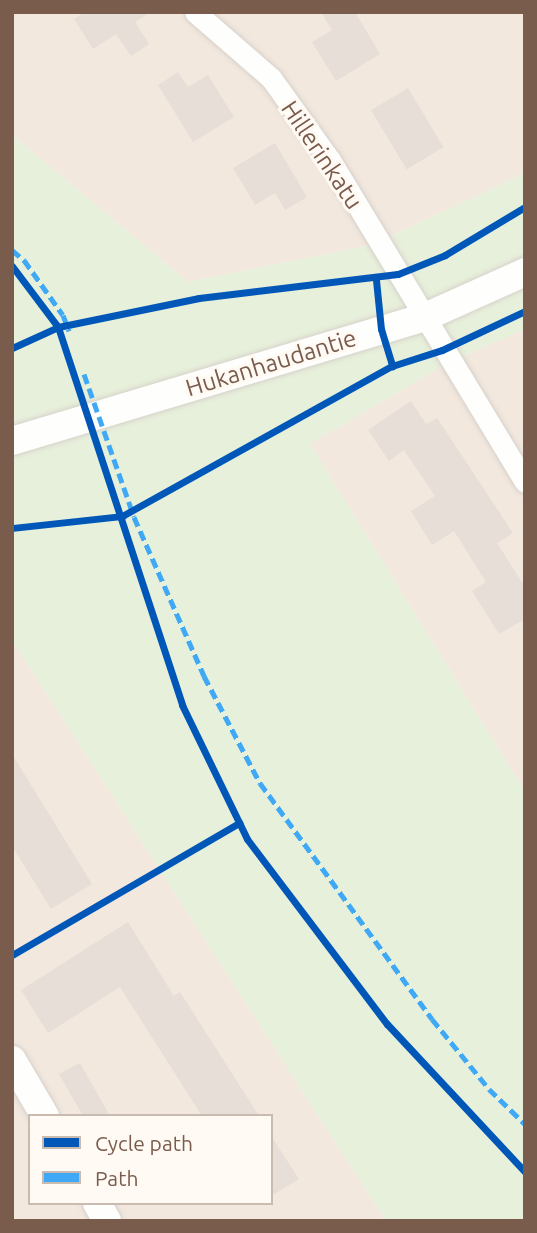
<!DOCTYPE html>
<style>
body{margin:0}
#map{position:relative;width:537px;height:1233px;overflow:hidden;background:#f9f5f0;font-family:Ubuntu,sans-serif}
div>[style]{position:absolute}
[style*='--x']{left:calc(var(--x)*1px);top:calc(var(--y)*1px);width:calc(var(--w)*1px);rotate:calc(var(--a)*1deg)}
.residential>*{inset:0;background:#f2e8de}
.green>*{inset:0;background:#e7f0db}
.building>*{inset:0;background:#e6ded7;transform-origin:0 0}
.roads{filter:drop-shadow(0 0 2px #d7d1cb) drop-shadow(0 0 2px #d7d1cb)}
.street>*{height:21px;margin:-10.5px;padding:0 10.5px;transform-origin:10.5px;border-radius:10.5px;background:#fefefd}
.secondary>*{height:28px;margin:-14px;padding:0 14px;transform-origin:14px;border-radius:14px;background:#fefefd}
.quiet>*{height:5px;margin-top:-2.5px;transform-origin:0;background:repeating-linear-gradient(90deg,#3fa9f5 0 10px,transparent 0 15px)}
.cycleway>*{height:7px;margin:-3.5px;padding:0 3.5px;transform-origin:3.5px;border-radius:3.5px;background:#0057b8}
span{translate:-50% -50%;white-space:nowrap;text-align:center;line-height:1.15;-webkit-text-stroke:6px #fffaf3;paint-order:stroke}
.street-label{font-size:24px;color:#7a5c4d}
.frame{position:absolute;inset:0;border:14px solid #7a5c4d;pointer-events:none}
.legend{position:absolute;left:28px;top:1114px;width:245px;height:91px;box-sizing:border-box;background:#fffaf3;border:2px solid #cabbb1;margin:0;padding:9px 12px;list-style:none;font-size:21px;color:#7a5c4d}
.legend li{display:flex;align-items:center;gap:14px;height:35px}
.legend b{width:35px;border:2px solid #cabbb1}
</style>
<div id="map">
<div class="residential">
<div style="clip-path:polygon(12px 12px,525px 12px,525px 173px,372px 245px,188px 282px,12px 135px)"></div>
<div style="clip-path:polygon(525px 329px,525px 792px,310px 444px,444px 365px)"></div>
<div style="clip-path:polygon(evenodd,12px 640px,386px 1221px,12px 1221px,12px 640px,30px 1116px,271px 1116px,271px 1203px,30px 1203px,30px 1116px)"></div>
</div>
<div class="green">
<div style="clip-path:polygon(12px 135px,188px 282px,372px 245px,525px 173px,525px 329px,444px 365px,310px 444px,525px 792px,525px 1221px,386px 1221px,12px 640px)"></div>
</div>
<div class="building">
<div style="clip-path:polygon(85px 12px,151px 12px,135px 22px,149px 44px,131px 56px,116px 34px,93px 49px,74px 19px)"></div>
<div style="clip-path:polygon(321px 12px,355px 12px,380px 54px,336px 81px,312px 42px,332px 30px)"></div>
<div style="clip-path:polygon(178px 72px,188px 87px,208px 75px,234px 117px,193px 142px,158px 85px)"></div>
<div style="left:408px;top:88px;width:69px;height:43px;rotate:59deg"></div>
<div style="clip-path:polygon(275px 143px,307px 197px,285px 210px,275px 193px,255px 205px,233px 168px)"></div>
<div style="clip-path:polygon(411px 401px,426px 424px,437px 418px,513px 533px,497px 543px,525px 587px,525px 619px,499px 634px,472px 591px,486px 582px,454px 531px,432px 545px,411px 511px,435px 496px,404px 450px,389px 461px,368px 430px)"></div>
<div style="clip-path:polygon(12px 754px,92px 884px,51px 909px,12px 846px)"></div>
<div style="clip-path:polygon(128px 922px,174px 996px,180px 992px,259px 1116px,202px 1116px,120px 987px,48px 1033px,21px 990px)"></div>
<div style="clip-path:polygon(80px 1063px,110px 1116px,83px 1116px,59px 1074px)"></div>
<div style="clip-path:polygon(271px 1136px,299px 1179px,271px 1196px)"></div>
</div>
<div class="roads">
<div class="street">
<div style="--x:195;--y:12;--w:101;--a:41"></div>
<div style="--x:271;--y:78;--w:101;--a:54.3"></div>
<div style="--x:330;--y:160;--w:376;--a:58.8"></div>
</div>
<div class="secondary">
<div style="--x:12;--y:441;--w:431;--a:-16.7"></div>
<div style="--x:425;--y:317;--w:110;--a:-24.2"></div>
<div style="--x:12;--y:1060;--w:65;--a:59.5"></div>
<div style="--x:97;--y:1203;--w:21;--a:61"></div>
</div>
</div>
<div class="quiet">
<div style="--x:12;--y:250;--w:16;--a:40"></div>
<div style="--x:24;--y:260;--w:67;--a:54.7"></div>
<div style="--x:63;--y:315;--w:17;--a:69"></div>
<div style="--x:84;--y:374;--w:151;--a:70.7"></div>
<div style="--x:134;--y:517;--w:174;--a:66.2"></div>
<div style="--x:204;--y:676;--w:121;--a:62.4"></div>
<div style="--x:260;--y:783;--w:292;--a:53.9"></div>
<div style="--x:432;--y:1019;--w:90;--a:50.8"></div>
<div style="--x:489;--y:1089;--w:50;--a:44.2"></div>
</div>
<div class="cycleway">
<div style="--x:12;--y:266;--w:76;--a:53"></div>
<div style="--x:58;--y:327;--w:398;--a:71.8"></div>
<div style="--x:182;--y:705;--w:149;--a:64.1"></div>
<div style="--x:247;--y:839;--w:232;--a:52.9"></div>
<div style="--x:387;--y:1024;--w:202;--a:47"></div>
<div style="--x:376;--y:280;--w:49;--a:84.2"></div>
<div style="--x:381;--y:329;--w:39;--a:73"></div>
<div style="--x:12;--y:348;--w:51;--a:-24.5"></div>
<div style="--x:58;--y:327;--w:144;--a:-11.6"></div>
<div style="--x:199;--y:298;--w:200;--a:-6.9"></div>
<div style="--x:398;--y:274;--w:51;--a:-22"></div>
<div style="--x:445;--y:255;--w:93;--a:-31"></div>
<div style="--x:12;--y:528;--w:111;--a:-6.2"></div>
<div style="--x:122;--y:516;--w:309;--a:-29.1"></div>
<div style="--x:392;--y:366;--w:52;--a:-17.7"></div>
<div style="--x:442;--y:350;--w:92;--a:-25.2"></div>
<div style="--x:12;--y:955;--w:263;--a:-30.2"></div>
</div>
<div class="street-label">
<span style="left:322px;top:155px;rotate:56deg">Hillerinkatu</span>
<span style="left:271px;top:363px;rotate:-17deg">Hukanhaudantie</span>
</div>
<div class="frame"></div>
<ul class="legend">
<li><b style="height:9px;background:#0057b8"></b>Cycle path</li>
<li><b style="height:9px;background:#3fa9f5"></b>Path</li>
</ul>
</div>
